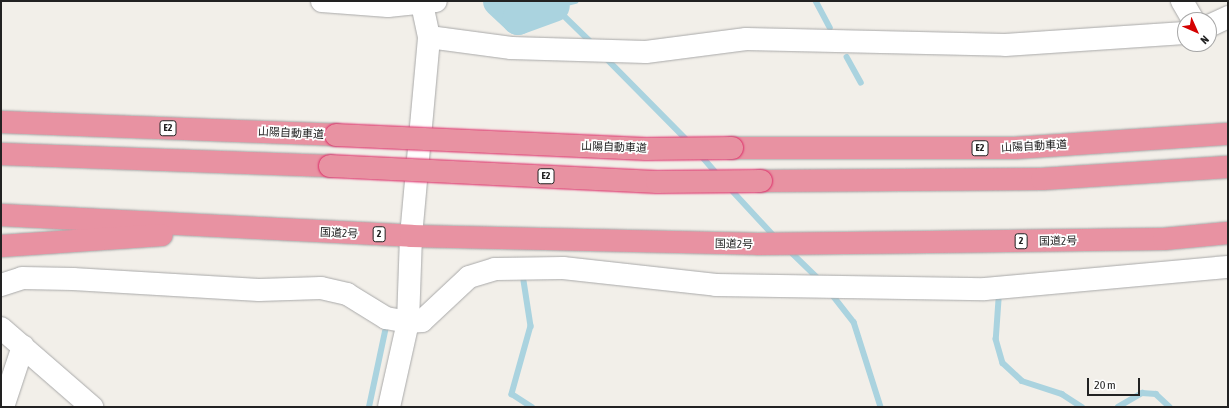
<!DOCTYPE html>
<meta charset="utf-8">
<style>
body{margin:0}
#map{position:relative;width:1229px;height:408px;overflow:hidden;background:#f2efe9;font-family:"Asap Condensed","Noto Sans JP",sans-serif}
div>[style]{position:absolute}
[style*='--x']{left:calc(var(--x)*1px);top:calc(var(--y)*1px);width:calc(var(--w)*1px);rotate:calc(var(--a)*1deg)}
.stream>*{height:5.5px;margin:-2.75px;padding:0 2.75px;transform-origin:2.75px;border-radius:2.75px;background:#aad3df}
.river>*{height:32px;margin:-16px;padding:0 16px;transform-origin:16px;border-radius:16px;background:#aad3df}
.roads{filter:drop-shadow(0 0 1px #a9a9a9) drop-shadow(0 0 1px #a9a9a9)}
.minor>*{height:22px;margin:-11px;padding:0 11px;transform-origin:11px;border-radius:11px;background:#fff}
.highway>*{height:22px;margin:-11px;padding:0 11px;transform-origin:11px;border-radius:11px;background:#e892a2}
.bridges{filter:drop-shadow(0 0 1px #dc2a67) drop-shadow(0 0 1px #dc2a67)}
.highway-bridge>*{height:22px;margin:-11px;padding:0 11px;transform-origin:11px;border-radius:11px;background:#e892a2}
span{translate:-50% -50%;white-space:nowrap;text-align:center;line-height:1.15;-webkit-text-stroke:3.5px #fff;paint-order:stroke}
.shield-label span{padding:1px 3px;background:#fff;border:1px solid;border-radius:3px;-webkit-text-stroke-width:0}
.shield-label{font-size:10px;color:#222;font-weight:700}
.street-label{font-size:11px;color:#222}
.frame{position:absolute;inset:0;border:2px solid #222;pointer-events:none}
.north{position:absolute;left:1177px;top:12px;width:40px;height:40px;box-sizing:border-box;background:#fff;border:1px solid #a7a7a7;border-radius:50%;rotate:135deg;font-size:11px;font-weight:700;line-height:16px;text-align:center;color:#222}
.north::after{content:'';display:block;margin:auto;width:14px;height:18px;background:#d40000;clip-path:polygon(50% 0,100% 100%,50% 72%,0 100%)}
.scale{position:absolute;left:1087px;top:378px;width:53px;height:18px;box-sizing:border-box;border:2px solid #222;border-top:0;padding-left:5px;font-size:12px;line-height:14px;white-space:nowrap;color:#222;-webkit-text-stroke:3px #fff;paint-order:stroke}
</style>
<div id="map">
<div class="stream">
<div style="--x:816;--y:1;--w:30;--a:62"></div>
<div style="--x:554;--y:6;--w:53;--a:44.2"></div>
<div style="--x:554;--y:6;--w:22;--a:-13"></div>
<div style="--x:605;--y:57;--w:121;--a:45.3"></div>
<div style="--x:847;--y:57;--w:29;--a:61"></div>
<div style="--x:700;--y:154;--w:29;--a:49"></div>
<div style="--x:729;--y:187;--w:69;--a:47.3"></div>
<div style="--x:789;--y:250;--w:45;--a:44.1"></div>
<div style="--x:524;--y:281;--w:46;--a:81.2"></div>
<div style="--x:531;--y:326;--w:71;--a:105.6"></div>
<div style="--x:512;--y:394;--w:24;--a:33"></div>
<div style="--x:831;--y:293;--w:37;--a:52"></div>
<div style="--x:854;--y:322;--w:89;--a:72.4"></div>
<div style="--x:999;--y:300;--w:39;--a:94"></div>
<div style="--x:996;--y:339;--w:25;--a:74"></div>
<div style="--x:1003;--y:363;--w:26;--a:43"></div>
<div style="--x:1022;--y:381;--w:42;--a:18"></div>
<div style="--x:1062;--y:394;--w:24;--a:33"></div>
<div style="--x:369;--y:407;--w:77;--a:-78"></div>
<div style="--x:1118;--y:407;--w:28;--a:-30"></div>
<div style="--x:1142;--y:393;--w:14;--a:4"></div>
<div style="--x:1156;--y:394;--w:19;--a:43"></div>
</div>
<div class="river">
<div style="--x:499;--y:1;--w:26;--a:43"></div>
<div style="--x:518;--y:19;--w:38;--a:-20"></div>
</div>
<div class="roads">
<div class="minor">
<div style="--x:322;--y:1;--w:66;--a:4.3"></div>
<div style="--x:388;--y:6;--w:48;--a:-5.9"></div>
<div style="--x:1182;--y:1;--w:22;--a:60"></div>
<div style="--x:1209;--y:26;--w:21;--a:-25"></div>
<div style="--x:429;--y:37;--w:83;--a:7.6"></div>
<div style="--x:511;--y:48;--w:135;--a:1.7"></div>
<div style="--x:646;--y:52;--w:101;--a:-7.4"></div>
<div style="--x:746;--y:39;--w:259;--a:1.3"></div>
<div style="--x:1005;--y:45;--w:180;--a:-3.8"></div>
<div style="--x:1;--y:285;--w:22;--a:-18"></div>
<div style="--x:22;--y:278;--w:51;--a:1.1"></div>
<div style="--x:73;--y:279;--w:186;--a:3.4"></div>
<div style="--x:259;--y:290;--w:62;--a:-1.8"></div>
<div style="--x:321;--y:288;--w:27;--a:13"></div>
<div style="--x:347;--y:294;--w:46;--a:31.6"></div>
<div style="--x:386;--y:318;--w:22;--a:10"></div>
<div style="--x:408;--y:322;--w:14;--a:-4"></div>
<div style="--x:422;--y:321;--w:64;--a:-43.1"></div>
<div style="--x:469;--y:277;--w:27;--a:-17"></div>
<div style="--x:495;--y:269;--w:68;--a:-0.8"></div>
<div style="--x:563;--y:268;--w:154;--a:6.3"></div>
<div style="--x:716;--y:285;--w:269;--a:0.9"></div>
<div style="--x:985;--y:289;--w:244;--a:-5.2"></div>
<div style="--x:1;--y:328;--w:121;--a:41"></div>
<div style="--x:3;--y:407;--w:64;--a:-71.8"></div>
<div style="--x:389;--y:407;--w:87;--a:-77.4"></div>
<div style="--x:408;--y:322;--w:86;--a:-88"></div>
<div style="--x:411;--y:236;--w:200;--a:-84.8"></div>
<div style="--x:429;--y:37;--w:34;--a:-102"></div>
</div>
<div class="highway">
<div style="--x:1;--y:122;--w:335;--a:2.2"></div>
<div style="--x:732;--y:148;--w:283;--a:0"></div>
<div style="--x:1015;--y:148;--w:213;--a:-3.8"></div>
<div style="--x:1;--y:154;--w:329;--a:2.1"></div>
<div style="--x:761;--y:181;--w:281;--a:-0.4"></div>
<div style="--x:1042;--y:179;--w:186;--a:-3.7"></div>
<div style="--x:1;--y:215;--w:411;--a:2.9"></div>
<div style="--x:411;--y:236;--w:347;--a:1.3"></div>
<div style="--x:758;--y:244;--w:406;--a:-0.7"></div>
<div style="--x:1164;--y:239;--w:64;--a:-5.4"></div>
<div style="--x:1;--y:246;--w:161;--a:-3.9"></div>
</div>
</div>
<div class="bridges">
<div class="highway-bridge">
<div style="--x:336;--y:135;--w:310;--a:2.6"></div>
<div style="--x:646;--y:149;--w:86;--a:-0.7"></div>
<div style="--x:330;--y:166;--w:327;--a:2.8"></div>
<div style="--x:657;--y:182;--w:104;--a:-0.6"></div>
</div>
</div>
<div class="shield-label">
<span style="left:168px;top:128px">E2</span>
<span style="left:980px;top:148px">E2</span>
<span style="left:546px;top:176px">E2</span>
<span style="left:379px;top:234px">2</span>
<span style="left:1021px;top:241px">2</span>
</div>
<div class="street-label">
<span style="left:291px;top:133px;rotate:3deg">山陽自動車道</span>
<span style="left:1034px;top:146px;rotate:-3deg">山陽自動車道</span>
<span style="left:614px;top:147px;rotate:2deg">山陽自動車道</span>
<span style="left:339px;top:233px;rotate:3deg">国道2号</span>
<span style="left:1058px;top:241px;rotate:-1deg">国道2号</span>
<span style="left:734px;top:244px;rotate:1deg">国道2号</span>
</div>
<div class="frame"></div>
<div class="north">N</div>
<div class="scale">20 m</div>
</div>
